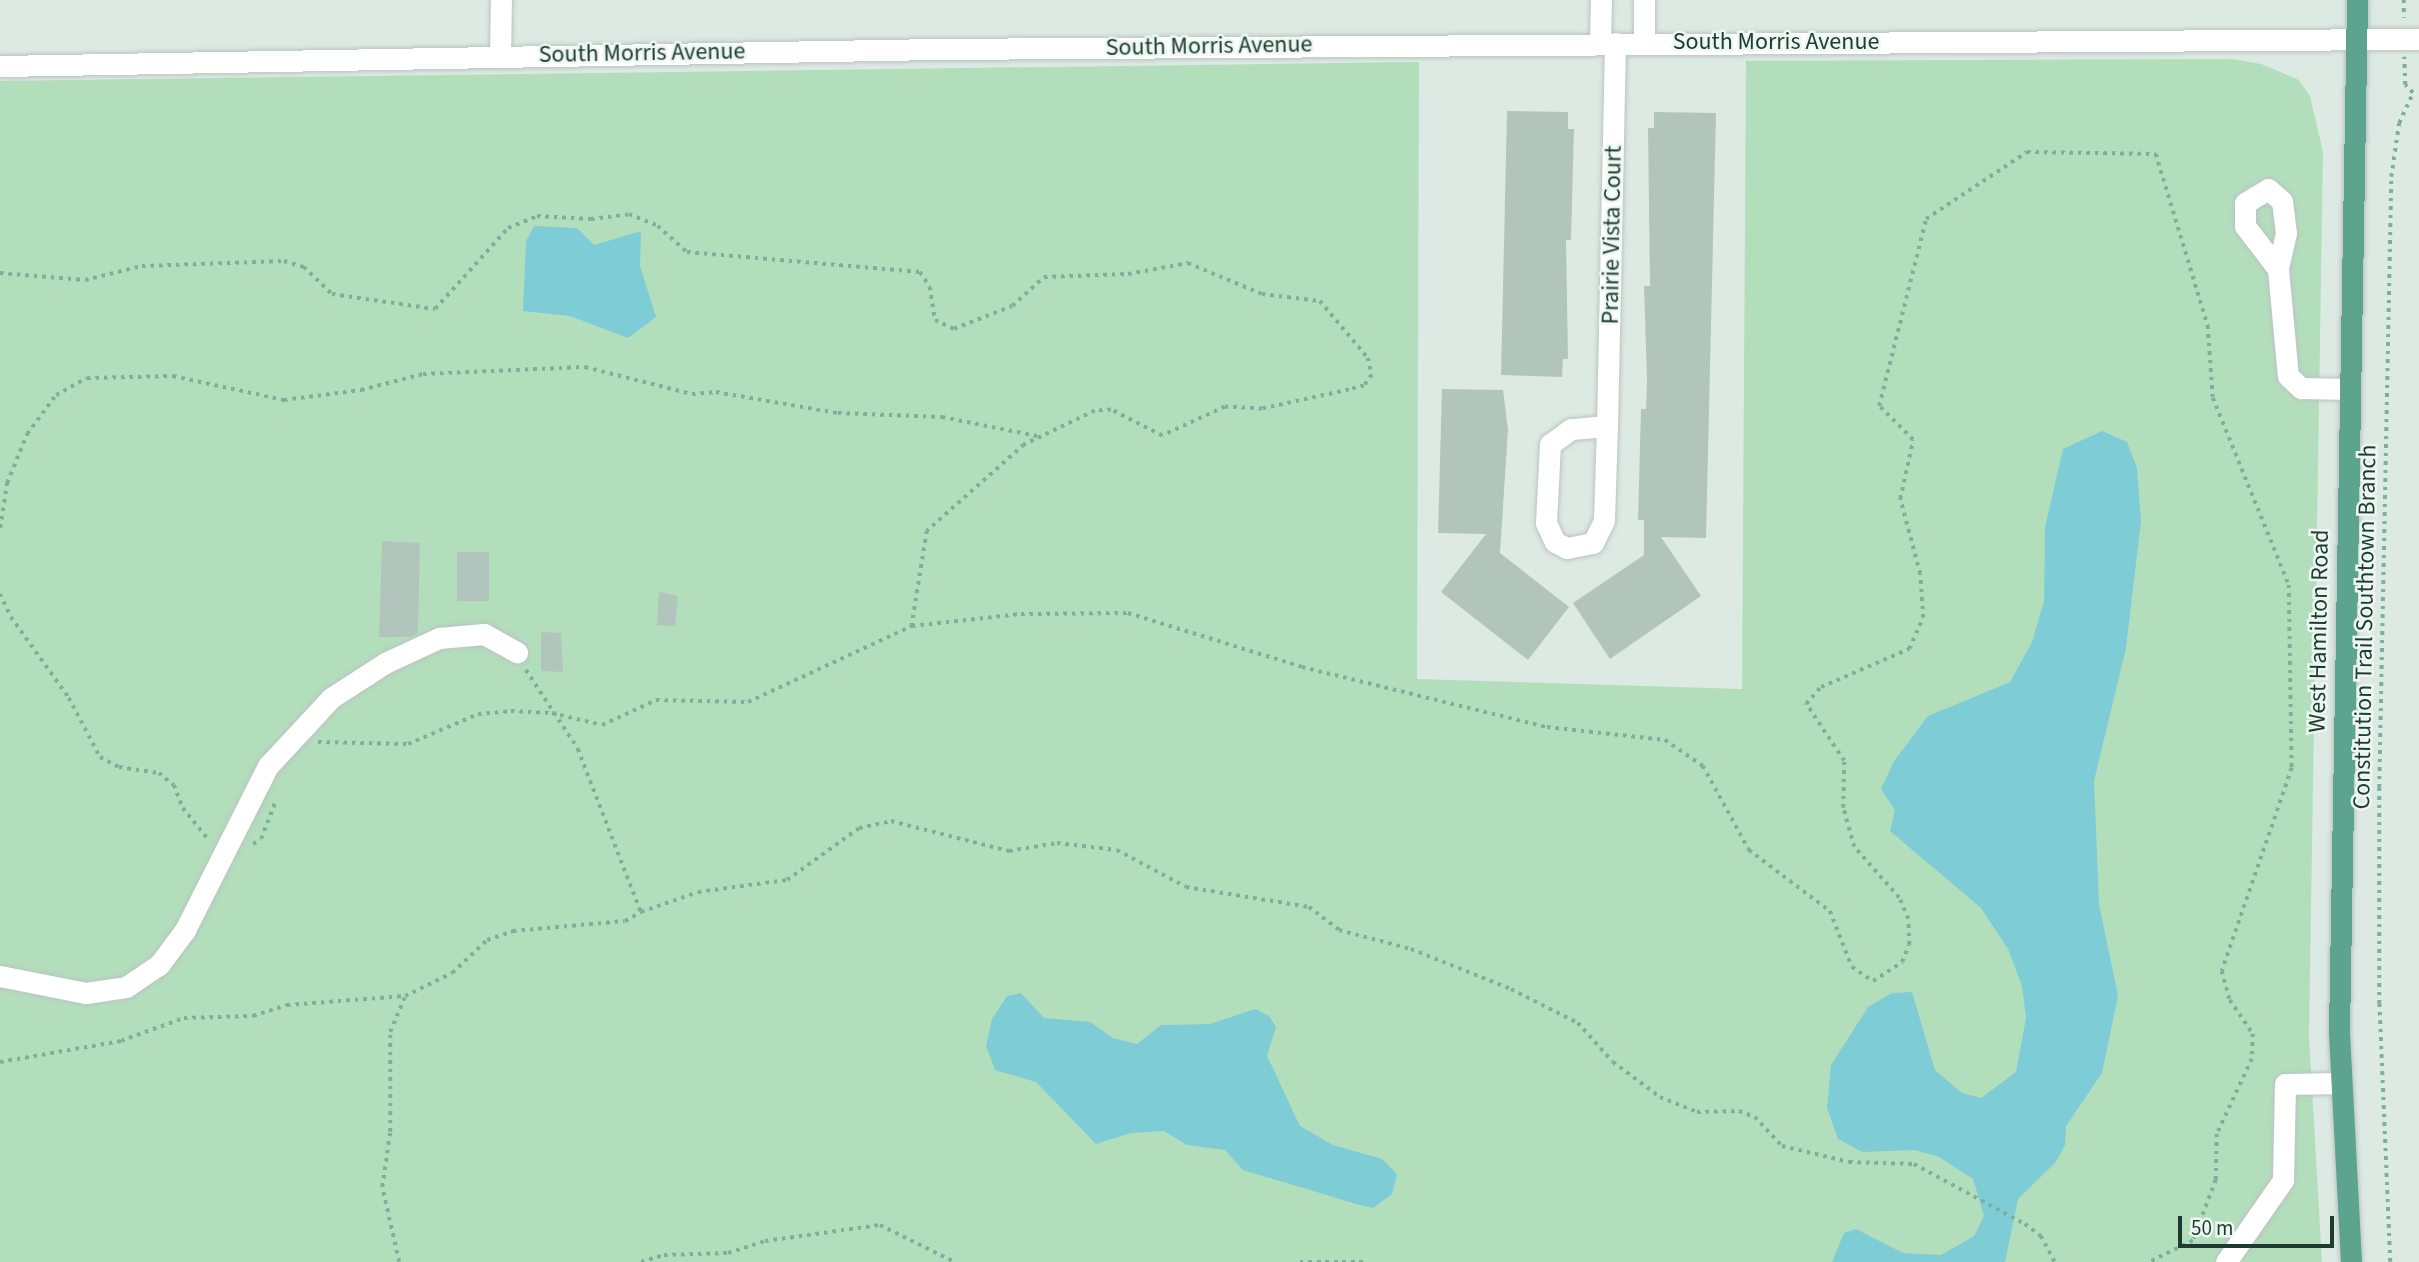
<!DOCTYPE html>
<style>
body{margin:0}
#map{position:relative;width:2419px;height:1262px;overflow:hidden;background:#ddeae3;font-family:"Source Sans 3",sans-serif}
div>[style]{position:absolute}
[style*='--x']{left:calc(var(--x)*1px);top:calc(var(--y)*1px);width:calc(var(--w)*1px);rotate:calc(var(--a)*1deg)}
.green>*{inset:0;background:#b3debc}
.water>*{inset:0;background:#7ecdd6}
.building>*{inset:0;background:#b2c5bc;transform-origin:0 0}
.path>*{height:3.5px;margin-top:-1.75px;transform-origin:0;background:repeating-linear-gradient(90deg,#7ab19d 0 3.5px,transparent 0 8.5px)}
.roads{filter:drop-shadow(0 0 2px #bbc4c1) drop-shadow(0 0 2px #bbc4c1)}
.minor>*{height:21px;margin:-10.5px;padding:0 10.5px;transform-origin:10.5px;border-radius:10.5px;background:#fff}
.major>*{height:21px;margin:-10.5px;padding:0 10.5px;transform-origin:10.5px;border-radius:10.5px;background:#5da48e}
span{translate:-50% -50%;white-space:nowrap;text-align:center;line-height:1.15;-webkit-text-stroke:5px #edf7f1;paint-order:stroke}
.street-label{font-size:24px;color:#1d3b31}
.scale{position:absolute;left:2178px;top:1216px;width:156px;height:32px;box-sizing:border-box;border:4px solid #1d3b31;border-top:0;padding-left:9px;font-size:21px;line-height:24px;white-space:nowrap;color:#1d3b31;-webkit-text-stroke:5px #edf7f1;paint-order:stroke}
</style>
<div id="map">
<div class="green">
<div style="clip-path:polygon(2232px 59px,2261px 64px,2299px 80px,2310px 96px,2323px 152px,2309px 1036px,2322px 1262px,0 1262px,0 81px,1419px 62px,1417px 679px,1742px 689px,1746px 61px)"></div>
</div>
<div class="water">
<div style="clip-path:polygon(534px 226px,577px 228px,594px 245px,641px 231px,640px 266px,656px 317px,628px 338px,570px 316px,523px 311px,526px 241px)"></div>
<div style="clip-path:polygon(2102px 431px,2127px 442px,2137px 468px,2141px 521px,2126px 648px,2094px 781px,2099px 904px,2118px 996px,2102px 1073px,2066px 1126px,2065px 1145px,2056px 1162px,2018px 1199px,2005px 1262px,1832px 1262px,1844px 1233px,1856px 1229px,1903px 1253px,1941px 1255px,1974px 1236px,1984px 1216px,1973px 1179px,1939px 1157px,1915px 1150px,1862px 1152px,1838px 1139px,1827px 1108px,1831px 1065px,1868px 1007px,1892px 993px,1912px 992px,1935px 1070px,1962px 1093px,1981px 1098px,2016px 1072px,2026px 1018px,2022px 986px,2008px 949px,1981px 908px,1890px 831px,1895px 810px,1881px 789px,1894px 761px,1928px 716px,2010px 682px,2032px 642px,2044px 601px,2045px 527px,2063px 449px)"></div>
<div style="clip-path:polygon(1021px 993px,1044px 1018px,1090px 1022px,1113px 1038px,1137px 1044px,1161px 1025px,1210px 1024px,1255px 1009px,1269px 1016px,1276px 1027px,1267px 1056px,1300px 1126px,1333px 1145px,1382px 1159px,1397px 1174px,1392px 1194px,1373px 1208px,1356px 1204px,1243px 1170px,1225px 1150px,1187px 1145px,1164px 1131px,1131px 1133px,1096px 1144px,1036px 1082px,995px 1070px,986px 1046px,992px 1019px,1007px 996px)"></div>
</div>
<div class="building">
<div style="clip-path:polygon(1507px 111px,1568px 112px,1568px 129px,1574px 129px,1571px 240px,1566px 240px,1568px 359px,1563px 359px,1562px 377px,1501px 375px)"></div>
<div style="clip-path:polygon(1654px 112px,1716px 113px,1706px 538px,1661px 537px,1701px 596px,1610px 659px,1573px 603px,1644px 555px,1644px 520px,1638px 520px,1641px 409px,1646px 409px,1647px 380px,1644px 286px,1650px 286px,1648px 128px,1654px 128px)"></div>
<div style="clip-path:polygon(1442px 389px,1503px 390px,1508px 430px,1500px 553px,1569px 607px,1528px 660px,1441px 592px,1486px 534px,1438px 533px)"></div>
<div style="clip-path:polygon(382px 541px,420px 543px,418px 633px,411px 637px,379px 637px)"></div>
<div style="left:457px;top:552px;width:32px;height:49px"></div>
<div style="clip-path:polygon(659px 592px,678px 596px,675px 626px,657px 625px)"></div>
<div style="clip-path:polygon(541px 632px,561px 633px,563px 672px,541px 671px)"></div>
</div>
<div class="path">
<div style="--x:2404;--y:0;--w:18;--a:90"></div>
<div style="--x:0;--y:273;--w:85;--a:4.7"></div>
<div style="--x:85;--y:280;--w:59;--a:-13.8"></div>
<div style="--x:142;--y:266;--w:142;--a:-2"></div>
<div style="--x:284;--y:261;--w:21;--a:17"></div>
<div style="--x:304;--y:267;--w:39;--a:44"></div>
<div style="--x:332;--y:294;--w:104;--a:8.3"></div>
<div style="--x:435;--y:309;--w:109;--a:-48"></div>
<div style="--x:508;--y:228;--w:31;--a:-22"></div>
<div style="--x:537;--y:216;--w:54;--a:3.2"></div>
<div style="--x:591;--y:219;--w:38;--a:-7"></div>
<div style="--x:629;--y:214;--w:31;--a:22"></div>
<div style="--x:658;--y:226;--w:39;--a:42"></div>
<div style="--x:687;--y:252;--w:234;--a:4.9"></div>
<div style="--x:920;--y:272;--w:18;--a:56"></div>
<div style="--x:930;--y:287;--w:33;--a:81"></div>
<div style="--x:935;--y:320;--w:21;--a:25"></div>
<div style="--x:954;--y:329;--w:62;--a:-21.6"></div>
<div style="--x:1012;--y:306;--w:43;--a:-42.2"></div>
<div style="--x:1044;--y:277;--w:84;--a:-2"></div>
<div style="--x:1128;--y:274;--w:61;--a:-10.4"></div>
<div style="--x:1188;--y:263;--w:80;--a:22.7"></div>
<div style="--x:1262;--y:294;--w:58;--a:6.9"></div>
<div style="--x:1320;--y:301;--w:75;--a:49.9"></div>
<div style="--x:1368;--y:358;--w:17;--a:77"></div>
<div style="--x:1372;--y:375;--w:14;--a:126"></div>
<div style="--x:1364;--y:386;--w:16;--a:165"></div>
<div style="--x:1349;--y:390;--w:89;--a:167.7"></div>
<div style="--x:1262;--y:409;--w:37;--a:-177"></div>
<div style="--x:1225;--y:407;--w:69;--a:155.3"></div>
<div style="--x:1162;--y:436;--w:57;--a:-153"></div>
<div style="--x:1111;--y:410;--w:16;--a:176"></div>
<div style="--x:1095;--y:411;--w:79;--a:154.4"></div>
<div style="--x:1024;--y:445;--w:130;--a:138.4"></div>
<div style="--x:927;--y:531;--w:95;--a:99.1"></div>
<div style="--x:0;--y:528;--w:46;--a:-81.2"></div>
<div style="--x:7;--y:483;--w:53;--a:-67.8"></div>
<div style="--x:27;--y:434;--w:49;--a:-53.4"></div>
<div style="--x:56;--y:395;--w:35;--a:-29"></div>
<div style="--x:87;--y:378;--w:86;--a:-1.3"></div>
<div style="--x:173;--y:376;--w:114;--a:12.2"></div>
<div style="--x:284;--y:400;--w:78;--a:-7.4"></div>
<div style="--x:361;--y:390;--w:64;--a:-14.5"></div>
<div style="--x:423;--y:374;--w:162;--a:-2.5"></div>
<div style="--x:585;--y:367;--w:110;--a:14.2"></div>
<div style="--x:692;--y:394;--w:24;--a:-5"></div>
<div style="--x:716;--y:392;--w:124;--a:9.8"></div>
<div style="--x:838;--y:413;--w:104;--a:2.2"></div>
<div style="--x:942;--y:417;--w:97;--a:11.3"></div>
<div style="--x:0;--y:594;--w:25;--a:64"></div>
<div style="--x:11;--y:617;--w:100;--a:54.4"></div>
<div style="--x:69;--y:698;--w:67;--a:62.3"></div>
<div style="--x:100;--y:757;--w:21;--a:28"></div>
<div style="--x:119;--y:767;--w:40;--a:8.5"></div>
<div style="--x:159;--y:773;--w:19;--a:39"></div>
<div style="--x:174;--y:785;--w:25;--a:69"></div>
<div style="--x:183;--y:808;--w:38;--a:51"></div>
<div style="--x:526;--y:670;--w:95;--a:56.6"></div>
<div style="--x:578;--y:749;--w:175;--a:68.9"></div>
<div style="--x:641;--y:912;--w:60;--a:-19.3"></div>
<div style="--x:698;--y:892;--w:90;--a:-7.7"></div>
<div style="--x:787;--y:880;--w:89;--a:-35.8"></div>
<div style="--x:859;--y:828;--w:33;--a:-12"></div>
<div style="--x:891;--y:821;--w:122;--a:14.3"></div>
<div style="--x:1009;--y:851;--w:49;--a:-9.5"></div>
<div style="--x:1057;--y:843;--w:60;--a:6.7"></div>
<div style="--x:1117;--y:850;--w:78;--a:28.2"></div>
<div style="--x:1186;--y:887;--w:125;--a:9.2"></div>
<div style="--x:1309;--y:907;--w:38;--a:37"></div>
<div style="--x:1339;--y:930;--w:74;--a:14.8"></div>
<div style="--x:1411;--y:949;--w:108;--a:21.8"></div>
<div style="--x:1511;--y:989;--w:75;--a:26.9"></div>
<div style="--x:1578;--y:1023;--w:52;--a:48.1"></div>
<div style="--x:1613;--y:1062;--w:59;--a:36.7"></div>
<div style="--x:1660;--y:1097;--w:40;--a:22"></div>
<div style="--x:1697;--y:1112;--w:42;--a:-1.4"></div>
<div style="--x:1739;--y:1111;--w:17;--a:21"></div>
<div style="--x:1755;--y:1117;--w:40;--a:47"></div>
<div style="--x:1782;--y:1146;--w:69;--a:13.4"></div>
<div style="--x:1849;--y:1162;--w:65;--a:1.8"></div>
<div style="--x:1914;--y:1164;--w:126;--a:28.4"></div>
<div style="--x:2025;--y:1224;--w:20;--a:37"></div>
<div style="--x:2041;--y:1236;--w:30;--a:62"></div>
<div style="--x:318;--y:742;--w:90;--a:1.3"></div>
<div style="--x:408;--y:744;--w:76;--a:-23.2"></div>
<div style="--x:478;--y:714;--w:33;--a:-5"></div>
<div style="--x:511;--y:711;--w:41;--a:2.8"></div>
<div style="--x:552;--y:713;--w:51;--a:13.5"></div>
<div style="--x:602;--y:725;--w:60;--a:-24.8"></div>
<div style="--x:656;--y:700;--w:92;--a:1.2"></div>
<div style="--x:748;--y:702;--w:181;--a:-24.9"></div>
<div style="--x:912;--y:626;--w:110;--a:-6.3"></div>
<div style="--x:1021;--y:614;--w:107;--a:-0.5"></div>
<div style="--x:1128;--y:613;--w:182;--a:17.2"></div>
<div style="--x:1302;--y:667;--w:252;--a:13.8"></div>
<div style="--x:1547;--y:727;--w:119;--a:6.3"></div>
<div style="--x:1665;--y:740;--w:46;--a:34.4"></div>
<div style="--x:1703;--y:766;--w:96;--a:61.3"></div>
<div style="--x:1749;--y:850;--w:101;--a:37"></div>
<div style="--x:1830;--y:911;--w:60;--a:68.6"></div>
<div style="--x:1852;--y:967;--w:25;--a:34"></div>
<div style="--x:1873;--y:981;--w:35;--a:-33"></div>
<div style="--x:1902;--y:962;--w:18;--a:-68"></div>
<div style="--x:1909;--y:945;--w:26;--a:-92"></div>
<div style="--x:1908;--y:919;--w:23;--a:-113"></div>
<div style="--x:1899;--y:898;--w:68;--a:-131.4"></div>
<div style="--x:1854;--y:847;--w:41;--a:-105.8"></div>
<div style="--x:1843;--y:808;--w:47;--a:-88.8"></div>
<div style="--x:1844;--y:761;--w:69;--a:-123.7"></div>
<div style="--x:1806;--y:704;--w:23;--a:-49"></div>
<div style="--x:1821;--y:687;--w:96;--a:-23.4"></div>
<div style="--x:1909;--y:649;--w:34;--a:-66"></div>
<div style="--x:1923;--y:618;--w:44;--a:-93.9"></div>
<div style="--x:1920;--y:574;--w:78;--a:-104.9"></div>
<div style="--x:1900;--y:499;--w:60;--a:-77.6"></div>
<div style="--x:1913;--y:440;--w:48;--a:-135"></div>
<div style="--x:1879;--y:406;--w:193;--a:-75.9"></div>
<div style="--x:1926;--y:219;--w:121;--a:-33.6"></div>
<div style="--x:2027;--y:152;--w:129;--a:0.9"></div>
<div style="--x:2156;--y:154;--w:180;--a:73.2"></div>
<div style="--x:2208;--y:326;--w:72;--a:86"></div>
<div style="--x:2213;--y:398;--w:202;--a:67.9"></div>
<div style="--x:2289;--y:585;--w:183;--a:89.1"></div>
<div style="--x:2292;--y:768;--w:215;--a:109"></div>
<div style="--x:2222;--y:971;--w:30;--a:75"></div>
<div style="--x:2230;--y:1000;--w:41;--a:55.9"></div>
<div style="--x:2253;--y:1034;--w:25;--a:92"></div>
<div style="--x:2252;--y:1059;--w:83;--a:115"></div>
<div style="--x:2217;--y:1134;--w:46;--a:91.2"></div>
<div style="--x:2216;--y:1180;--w:65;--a:110.7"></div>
<div style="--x:2193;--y:1241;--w:48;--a:154"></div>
<div style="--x:253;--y:844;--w:9;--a:-32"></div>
<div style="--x:261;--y:839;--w:39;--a:-69"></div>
<div style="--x:0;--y:1062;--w:123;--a:-9.8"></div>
<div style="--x:121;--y:1041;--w:67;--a:-20.1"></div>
<div style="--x:184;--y:1018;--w:69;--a:-1.7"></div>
<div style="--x:253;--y:1016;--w:36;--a:-18"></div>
<div style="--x:287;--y:1005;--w:118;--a:-4.4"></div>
<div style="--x:399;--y:1262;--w:77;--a:-102.8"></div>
<div style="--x:382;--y:1187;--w:56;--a:-81.7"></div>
<div style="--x:390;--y:1132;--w:100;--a:-90"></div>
<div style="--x:390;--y:1032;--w:39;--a:-67"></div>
<div style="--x:405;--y:996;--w:52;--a:-26.1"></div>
<div style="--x:452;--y:973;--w:48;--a:-43.3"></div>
<div style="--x:487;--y:940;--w:28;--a:-19"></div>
<div style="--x:513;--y:931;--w:112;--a:-5.1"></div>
<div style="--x:625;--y:921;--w:18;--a:-29"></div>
<div style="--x:641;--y:1262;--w:24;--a:-17"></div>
<div style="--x:664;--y:1255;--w:64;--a:-1.8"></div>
<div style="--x:728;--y:1253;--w:39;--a:-18"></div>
<div style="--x:765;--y:1241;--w:116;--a:-7.9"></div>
<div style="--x:880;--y:1225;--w:84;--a:26.3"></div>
<div style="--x:1300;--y:1262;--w:63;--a:0"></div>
<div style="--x:2390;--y:1262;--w:258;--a:-92.4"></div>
<div style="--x:2379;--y:1004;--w:216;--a:-90"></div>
<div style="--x:2379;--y:788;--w:611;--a:-88.87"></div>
<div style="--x:2391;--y:177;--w:55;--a:-81.6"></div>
<div style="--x:2399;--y:123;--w:33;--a:-65"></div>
<div style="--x:2413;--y:93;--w:11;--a:-135"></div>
<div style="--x:2405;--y:85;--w:28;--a:-92"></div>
</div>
<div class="roads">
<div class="minor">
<div style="--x:1600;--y:43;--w:43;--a:-88.7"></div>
<div style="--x:1644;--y:43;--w:43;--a:-90"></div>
<div style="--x:500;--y:55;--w:55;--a:-89"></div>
<div style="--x:0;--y:66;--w:936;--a:-1.04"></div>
<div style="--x:936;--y:49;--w:1483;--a:-0.39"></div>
<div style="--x:2278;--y:269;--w:54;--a:-127.5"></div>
<div style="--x:2245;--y:226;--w:23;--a:-90"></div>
<div style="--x:2245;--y:203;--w:27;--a:-31"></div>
<div style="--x:2268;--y:189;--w:18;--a:41"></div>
<div style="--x:2282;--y:201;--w:32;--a:83"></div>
<div style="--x:2286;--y:233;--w:37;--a:103"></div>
<div style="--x:2278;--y:269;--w:107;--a:84.7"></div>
<div style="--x:2288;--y:376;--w:18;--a:43"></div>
<div style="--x:2301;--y:388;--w:49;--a:1.2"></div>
<div style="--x:1607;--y:426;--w:36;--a:175"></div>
<div style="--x:1571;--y:429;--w:26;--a:144"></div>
<div style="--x:1550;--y:444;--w:79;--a:92.9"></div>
<div style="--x:1546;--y:523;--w:21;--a:65"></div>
<div style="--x:1555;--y:542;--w:13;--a:27"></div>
<div style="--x:1567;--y:548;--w:26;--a:-11"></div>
<div style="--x:1593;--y:543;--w:25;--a:-64"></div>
<div style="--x:1604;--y:520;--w:94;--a:-88.2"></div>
<div style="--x:1607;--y:426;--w:383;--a:-88.8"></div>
<div style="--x:0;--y:976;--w:88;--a:11.2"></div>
<div style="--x:86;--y:993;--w:40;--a:-8.5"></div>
<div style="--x:126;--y:987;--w:40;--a:-34"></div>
<div style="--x:159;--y:965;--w:44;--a:-53.4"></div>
<div style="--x:185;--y:930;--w:184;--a:-63.2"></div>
<div style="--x:268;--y:766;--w:93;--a:-47.2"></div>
<div style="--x:331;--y:698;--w:64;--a:-32.9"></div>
<div style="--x:385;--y:663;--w:60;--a:-24.8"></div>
<div style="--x:439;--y:638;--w:45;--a:-5.1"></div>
<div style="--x:484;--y:634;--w:38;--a:29"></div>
<div style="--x:2226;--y:1262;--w:100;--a:-55.2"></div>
<div style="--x:2283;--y:1180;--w:96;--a:-88.8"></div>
<div style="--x:2285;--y:1084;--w:56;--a:-1"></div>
</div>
<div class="major">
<div style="--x:2351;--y:1262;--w:230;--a:-93"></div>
<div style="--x:2339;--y:1032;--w:1032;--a:-89"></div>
</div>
</div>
<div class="street-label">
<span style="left:1776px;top:42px">South Morris Avenue</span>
<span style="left:1209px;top:46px;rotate:-1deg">South Morris Avenue</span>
<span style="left:642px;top:53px;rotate:-1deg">South Morris Avenue</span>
<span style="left:1612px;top:235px;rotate:-89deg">Prairie Vista Court</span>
<span style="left:2365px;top:627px;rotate:-89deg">Constitution Trail Southtown Branch</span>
<span style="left:2319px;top:631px;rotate:-89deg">West Hamilton Road</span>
</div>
<div class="scale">50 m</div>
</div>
